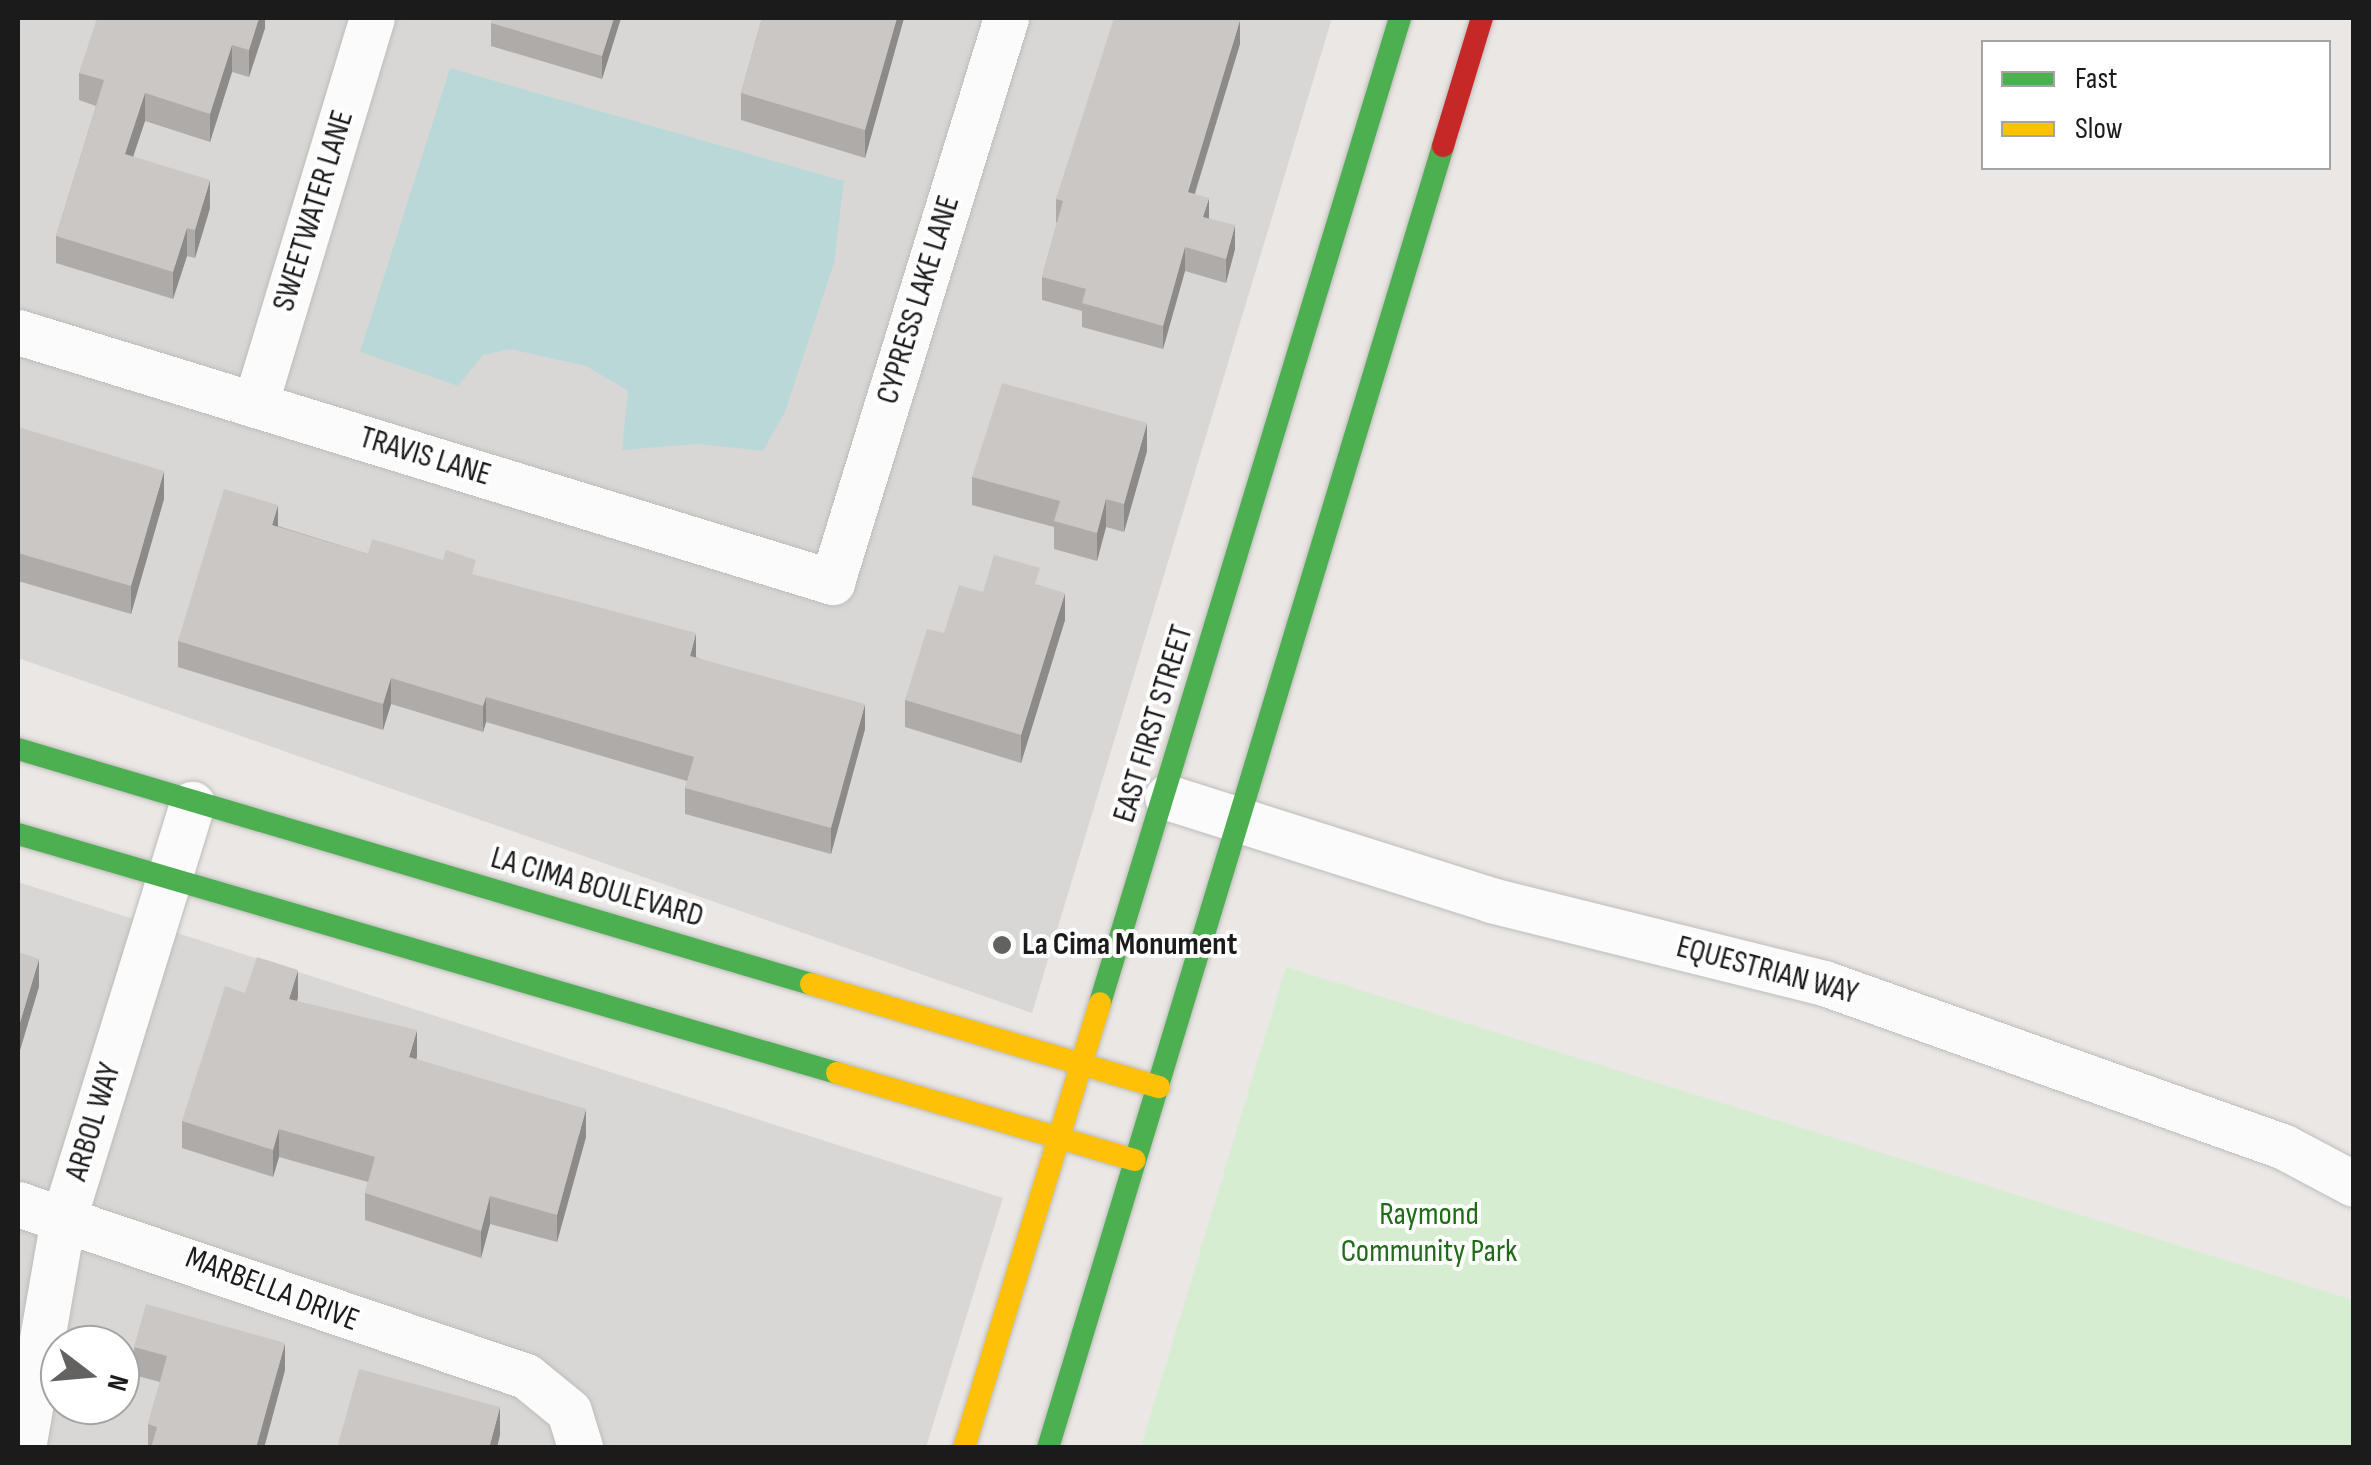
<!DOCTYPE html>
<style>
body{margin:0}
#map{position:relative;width:2371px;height:1465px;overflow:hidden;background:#eae7e4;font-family:"Sofia Sans Condensed",sans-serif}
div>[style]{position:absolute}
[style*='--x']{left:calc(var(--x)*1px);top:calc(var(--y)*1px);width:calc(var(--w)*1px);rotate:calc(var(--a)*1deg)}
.residential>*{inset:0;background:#d9d7d5}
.park>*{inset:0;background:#d7edd2}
.water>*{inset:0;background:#bbd8d9}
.roads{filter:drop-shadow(0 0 2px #bdbcba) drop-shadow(0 0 2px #bdbcba)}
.street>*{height:45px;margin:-22.5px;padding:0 22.5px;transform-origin:22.5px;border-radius:22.5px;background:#fcfbfb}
.fast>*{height:22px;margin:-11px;padding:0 11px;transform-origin:11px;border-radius:11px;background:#4caf50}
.slow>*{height:22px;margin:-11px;padding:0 11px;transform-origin:11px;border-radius:11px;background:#ffc107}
.jam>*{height:22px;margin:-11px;padding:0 11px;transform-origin:11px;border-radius:11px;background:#c62828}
.wall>*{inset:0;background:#aeaba9}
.shaded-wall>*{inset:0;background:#8d8b8a}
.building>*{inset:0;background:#cac7c5}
.dots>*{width:28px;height:28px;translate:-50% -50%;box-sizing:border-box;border:5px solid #fff;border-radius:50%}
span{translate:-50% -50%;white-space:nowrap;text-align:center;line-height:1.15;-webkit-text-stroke:8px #fff;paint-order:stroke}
.street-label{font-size:32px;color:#1b1b1b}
.poi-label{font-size:32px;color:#1b1b1b;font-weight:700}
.left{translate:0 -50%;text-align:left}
.park-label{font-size:32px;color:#1f6b18}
.frame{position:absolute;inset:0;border:20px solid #1b1b1b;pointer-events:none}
.legend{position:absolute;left:1981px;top:40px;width:350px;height:130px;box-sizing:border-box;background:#fff;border:2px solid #a4a4a4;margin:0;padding:12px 18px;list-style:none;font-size:30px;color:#1b1b1b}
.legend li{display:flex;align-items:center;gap:20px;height:50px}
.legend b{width:50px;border:2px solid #a4a4a4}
.north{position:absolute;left:40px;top:1325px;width:100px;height:100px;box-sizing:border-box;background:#fff;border:2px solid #a4a4a4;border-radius:50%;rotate:106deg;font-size:28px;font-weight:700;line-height:40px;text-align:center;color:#1b1b1b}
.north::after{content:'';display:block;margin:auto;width:35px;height:45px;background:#636261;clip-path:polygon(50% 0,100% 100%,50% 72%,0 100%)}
</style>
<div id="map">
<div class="residential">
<div style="clip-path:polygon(18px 18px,1332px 18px,1032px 1013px,18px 658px)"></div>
<div style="clip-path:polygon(evenodd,18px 882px,1003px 1198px,926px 1447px,18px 1447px,18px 882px,60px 1345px,120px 1345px,120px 1405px,60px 1405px,60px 1345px)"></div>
</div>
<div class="park">
<div style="clip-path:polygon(1286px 967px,2353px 1300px,2353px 1447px,1141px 1447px)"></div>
</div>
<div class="water">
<div style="clip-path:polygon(450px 68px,844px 181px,834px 263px,785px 412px,763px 451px,698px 444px,622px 450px,628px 391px,586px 366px,510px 349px,483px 355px,458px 386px,360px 352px)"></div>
</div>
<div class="roads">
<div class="street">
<div style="--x:18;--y:332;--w:852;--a:17.07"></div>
<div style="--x:832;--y:582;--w:590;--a:-72.85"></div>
<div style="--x:255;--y:405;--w:404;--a:-73.2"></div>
<div style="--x:1167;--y:797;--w:340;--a:17.6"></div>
<div style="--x:1491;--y:900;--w:343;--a:14"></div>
<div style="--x:1824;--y:983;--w:488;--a:19.6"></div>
<div style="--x:2284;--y:1147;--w:79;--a:27.9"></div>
<div style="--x:18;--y:1204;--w:536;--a:18.71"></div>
<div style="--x:526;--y:1376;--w:55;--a:39.1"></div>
<div style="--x:569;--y:1411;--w:39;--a:73"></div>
<div style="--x:23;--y:1448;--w:227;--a:-80.1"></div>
<div style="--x:62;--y:1224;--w:440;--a:-72.8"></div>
</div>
<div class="fast">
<div style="--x:18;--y:749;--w:827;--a:16.51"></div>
<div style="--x:18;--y:834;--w:853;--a:16.27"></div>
<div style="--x:1100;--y:1003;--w:1030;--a:-73.06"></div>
<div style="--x:1048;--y:1448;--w:1361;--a:-73.12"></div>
</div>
<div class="slow">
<div style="--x:811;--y:984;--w:363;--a:16.5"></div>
<div style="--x:837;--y:1073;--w:310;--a:16.3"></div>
<div style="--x:964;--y:1448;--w:465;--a:-73"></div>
</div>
<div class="jam">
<div style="--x:1443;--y:146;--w:134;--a:-73.1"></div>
</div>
</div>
<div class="wall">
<div style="clip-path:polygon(265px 18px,265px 28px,249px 77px,232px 72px,210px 142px,145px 121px,133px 156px,210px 208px,195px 258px,187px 256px,173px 299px,56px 263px,56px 236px,96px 106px,79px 100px,79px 73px)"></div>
<div style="clip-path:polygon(491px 18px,621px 18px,602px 79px,491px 46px)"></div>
<div style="clip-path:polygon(762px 18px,904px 18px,865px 158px,741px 120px,741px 93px)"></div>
<div style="clip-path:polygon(1240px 44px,1195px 194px,1209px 218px,1235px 249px,1226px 283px,1185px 271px,1163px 349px,1082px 327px,1082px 311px,1042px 300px,1042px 277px,1057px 223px,1056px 222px,1056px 199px)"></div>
<div style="clip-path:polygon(18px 427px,164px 499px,131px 614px,18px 581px)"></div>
<div style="clip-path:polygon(1147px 451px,1124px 532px,1106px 527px,1097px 561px,1054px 549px,1054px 527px,972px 505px,972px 477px)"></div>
<div style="clip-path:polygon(278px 526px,368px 554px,476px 576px,696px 657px,865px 729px,831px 854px,685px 814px,685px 788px,687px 781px,486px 722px,483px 732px,391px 704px,383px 730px,178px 667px,178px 641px)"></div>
<div style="clip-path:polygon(1040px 585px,1065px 620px,1021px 763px,905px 727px,905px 700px,944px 633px,983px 592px)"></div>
<div style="clip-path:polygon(245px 993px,298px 997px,297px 1001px,416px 1059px,586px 1137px,557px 1242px,490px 1224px,481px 1258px,365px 1220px,365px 1193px,368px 1182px,279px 1157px,273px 1177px,182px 1148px,182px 1121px)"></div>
<div style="clip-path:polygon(134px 1347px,285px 1370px,264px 1448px,148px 1448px,148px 1424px,160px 1382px,134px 1375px)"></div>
</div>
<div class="shaded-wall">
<div style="clip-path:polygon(259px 18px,265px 18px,265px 28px,249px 77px,249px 50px)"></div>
<div style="clip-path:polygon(614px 18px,621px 18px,602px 79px,602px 56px)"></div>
<div style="clip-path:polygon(897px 18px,904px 18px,865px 158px,865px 130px)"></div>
<div style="clip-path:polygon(1240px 20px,1240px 44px,1188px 215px,1188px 192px)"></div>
<div style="clip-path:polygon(232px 45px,232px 72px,210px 142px,210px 114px)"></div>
<div style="clip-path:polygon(145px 93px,145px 121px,125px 181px,125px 154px)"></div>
<div style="clip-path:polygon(210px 180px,210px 208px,195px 258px,195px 230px)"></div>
<div style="clip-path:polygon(1209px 198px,1209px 221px,1203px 217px)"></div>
<div style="clip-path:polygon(1235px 225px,1235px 249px,1226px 283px,1226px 259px)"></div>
<div style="clip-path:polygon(187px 228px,187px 256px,173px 299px,173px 272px)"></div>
<div style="clip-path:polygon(1185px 247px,1185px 271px,1163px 349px,1163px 326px)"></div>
<div style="clip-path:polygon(1147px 423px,1147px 451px,1124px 532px,1124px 504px)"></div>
<div style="clip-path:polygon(164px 471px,164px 499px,131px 614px,131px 586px)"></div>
<div style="clip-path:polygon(1106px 499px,1106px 527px,1097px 561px,1097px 533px)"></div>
<div style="clip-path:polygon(278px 505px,278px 530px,272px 525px)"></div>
<div style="clip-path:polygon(1065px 593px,1065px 620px,1021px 763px,1021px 735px)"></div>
<div style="clip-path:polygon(696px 633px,696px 659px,690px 656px)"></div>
<div style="clip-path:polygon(391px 678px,391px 704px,383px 730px,383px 704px)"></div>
<div style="clip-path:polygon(486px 697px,486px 722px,483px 732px,483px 706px)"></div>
<div style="clip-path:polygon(865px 704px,865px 729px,831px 854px,831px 828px)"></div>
<div style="clip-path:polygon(39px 959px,39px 987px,18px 1057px,18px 1029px)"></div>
<div style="clip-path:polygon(298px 970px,298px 997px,289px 1027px,289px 999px)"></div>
<div style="clip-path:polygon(417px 1030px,417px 1057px,409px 1084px,409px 1057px)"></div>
<div style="clip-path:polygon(586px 1109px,586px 1137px,557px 1242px,557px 1215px)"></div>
<div style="clip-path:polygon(279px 1129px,279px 1157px,273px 1177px,273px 1150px)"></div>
<div style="clip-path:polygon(490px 1196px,490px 1224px,481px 1258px,481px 1231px)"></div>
<div style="clip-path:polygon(285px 1343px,285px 1370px,264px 1448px,256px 1448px)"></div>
<div style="clip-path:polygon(500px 1407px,500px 1435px,497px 1448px,489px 1448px)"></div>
</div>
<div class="building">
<div style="clip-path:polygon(97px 18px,259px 18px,249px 50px,232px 45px,210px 114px,145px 93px,125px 154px,210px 180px,195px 230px,187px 228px,173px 272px,56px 236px,104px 80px,79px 73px)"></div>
<div style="clip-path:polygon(491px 18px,614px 18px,602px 56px,491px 23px)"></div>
<div style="clip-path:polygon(762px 18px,897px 18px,865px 130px,741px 93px)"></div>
<div style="clip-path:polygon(1114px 18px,1231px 18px,1240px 20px,1188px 192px,1209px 198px,1203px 217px,1235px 225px,1226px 259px,1185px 247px,1163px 326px,1082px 303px,1086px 289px,1042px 277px,1063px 201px,1056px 199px)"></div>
<div style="clip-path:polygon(1002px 383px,1147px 423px,1124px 504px,1106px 499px,1097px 533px,1054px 521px,1060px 501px,972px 477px)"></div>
<div style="clip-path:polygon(18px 427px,164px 471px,131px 586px,18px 553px)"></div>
<div style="clip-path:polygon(224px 489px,278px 505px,272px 525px,368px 554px,372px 539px,443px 560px,446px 550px,476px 560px,472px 574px,696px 633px,690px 656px,865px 704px,831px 828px,685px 788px,694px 757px,486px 697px,483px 706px,391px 678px,383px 704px,178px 641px)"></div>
<div style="clip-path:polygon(994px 555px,1040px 568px,1035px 584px,1065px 593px,1021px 735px,905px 700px,927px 629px,944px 633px,959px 585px,983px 592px)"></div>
<div style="clip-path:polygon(18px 952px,39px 959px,18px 1029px)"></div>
<div style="clip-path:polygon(257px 957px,298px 970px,289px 999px,417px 1030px,409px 1057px,586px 1109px,557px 1215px,490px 1196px,481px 1231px,365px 1193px,375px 1157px,279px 1129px,273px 1150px,182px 1121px,225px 986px,245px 993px)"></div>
<div style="clip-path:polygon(146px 1304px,285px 1343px,256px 1448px,151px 1448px,157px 1427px,148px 1424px,167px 1356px,134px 1347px)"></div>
<div style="clip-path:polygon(359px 1369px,500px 1407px,489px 1448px,337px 1448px)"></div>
</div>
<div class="dots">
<div style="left:1002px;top:945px;background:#636261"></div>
</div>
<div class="street-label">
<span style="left:314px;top:211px;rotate:-73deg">SWEETWATER LANE</span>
<span style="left:919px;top:300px;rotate:-73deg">CYPRESS LAKE LANE</span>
<span style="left:425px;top:457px;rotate:17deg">TRAVIS LANE</span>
<span style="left:1154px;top:724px;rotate:-73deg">EAST FIRST STREET</span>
<span style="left:597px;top:888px;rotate:16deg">LA CIMA BOULEVARD</span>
<span style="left:1767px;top:971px;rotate:15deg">EQUESTRIAN WAY</span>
<span style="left:94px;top:1122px;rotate:-73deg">ARBOL WAY</span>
<span style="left:272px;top:1290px;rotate:21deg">MARBELLA DRIVE</span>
</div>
<div class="poi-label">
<span class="left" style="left:1022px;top:945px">La Cima Monument</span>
</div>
<div class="park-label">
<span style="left:1429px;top:1234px">Raymond<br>Community Park</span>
</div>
<div class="frame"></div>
<ul class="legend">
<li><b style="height:12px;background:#4caf50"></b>Fast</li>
<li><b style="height:12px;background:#ffc107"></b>Slow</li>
</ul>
<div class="north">N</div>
</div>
